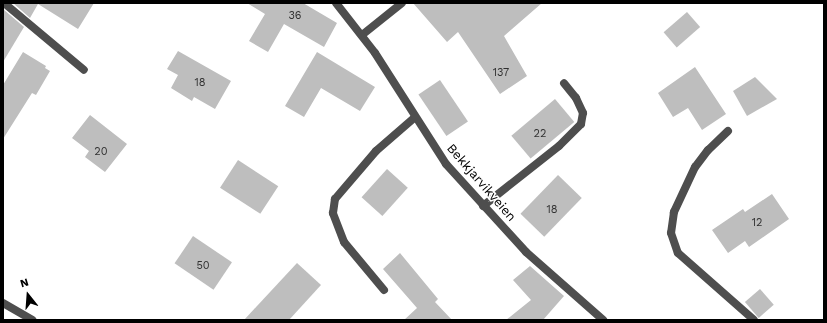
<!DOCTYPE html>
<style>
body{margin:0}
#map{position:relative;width:827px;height:323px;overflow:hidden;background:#fff;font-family:"Work Sans",sans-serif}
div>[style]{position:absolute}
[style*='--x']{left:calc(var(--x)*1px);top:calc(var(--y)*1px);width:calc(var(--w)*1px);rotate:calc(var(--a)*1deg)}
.building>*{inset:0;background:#bebebe;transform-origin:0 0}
.service>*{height:8px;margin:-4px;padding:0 4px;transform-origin:4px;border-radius:4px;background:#4e4e4e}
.minor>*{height:8px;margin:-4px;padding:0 4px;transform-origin:4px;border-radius:4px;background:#4e4e4e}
.tertiary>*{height:8px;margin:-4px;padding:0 4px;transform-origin:4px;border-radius:4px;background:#4e4e4e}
span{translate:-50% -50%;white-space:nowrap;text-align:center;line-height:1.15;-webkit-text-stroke:3px #fff;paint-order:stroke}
.number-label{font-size:11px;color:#303030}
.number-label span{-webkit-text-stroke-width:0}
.street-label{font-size:13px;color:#000}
.frame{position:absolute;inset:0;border:4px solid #000;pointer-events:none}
.north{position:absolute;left:8px;top:275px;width:40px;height:40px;-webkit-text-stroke:3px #fff;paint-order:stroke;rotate:343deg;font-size:11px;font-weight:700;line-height:16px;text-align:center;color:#000}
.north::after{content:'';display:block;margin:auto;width:14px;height:18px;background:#000;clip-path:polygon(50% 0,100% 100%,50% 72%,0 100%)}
</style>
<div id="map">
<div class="building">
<div style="clip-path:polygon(13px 3px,94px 3px,78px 29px,38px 4px,30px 18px)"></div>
<div style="clip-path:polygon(247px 3px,303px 3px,337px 23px,324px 47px,284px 24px,268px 52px,249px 41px,265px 14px)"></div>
<div style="clip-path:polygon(413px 3px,542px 3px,504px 36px,527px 76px,500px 94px,458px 32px,447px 42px)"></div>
<div style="clip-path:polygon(3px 9px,24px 27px,3px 62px)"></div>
<div style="left:687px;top:12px;width:20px;height:31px;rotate:49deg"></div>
<div style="clip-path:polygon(178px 51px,231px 81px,215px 109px,194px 97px,192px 101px,171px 88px,178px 75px,167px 69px)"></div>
<div style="clip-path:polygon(23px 52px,46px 66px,45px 68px,50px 71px,36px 95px,32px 93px,3px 139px,3px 85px)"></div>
<div style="clip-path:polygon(317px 52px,375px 87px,360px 111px,321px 88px,304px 117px,285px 106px)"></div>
<div style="clip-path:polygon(695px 67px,726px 114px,702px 130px,688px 108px,673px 117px,658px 93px)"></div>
<div style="clip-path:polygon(755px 77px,777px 99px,747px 116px,733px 91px)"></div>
<div style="left:440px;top:80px;width:50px;height:26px;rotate:56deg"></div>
<div style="left:555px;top:99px;width:30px;height:57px;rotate:50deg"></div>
<div style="clip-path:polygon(90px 115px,127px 144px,105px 172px,85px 157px,89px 151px,72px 138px)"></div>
<div style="left:238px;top:160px;width:48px;height:33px;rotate:33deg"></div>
<div style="left:387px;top:169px;width:28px;height:38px;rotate:42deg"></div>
<div style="left:558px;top:175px;width:33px;height:54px;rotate:44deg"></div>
<div style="clip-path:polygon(772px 194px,789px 219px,749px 247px,745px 241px,728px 253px,712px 230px,743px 209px,745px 212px)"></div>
<div style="left:193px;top:236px;width:47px;height:33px;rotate:34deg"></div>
<div style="clip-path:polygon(400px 253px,438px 299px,435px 302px,452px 320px,404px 320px,417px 308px,383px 269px)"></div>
<div style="clip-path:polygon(297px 263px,321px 285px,289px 320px,244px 320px)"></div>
<div style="clip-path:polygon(530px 266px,564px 296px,543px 320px,506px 320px,531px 300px,513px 280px)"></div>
<div style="left:760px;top:289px;width:21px;height:20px;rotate:49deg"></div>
</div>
<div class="service">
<div style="--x:362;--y:35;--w:51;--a:-38.7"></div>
<div style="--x:728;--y:131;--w:28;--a:136"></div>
<div style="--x:708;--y:150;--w:21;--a:127"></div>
<div style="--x:695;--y:167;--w:50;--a:115"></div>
<div style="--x:674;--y:212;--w:21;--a:98"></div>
<div style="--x:671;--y:233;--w:21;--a:71"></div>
<div style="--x:678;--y:253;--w:101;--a:41.4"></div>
<div style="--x:483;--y:206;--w:97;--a:-38.3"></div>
<div style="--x:559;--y:146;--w:31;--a:-45"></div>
<div style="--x:581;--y:124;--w:11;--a:-80"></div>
<div style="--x:583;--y:113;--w:17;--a:-115"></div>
<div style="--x:576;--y:98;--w:19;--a:-129"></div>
<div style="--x:384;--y:290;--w:62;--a:-129.8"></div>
<div style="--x:344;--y:242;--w:31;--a:-111"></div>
<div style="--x:333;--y:213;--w:14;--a:-82"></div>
<div style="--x:335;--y:199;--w:63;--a:-49.5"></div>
<div style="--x:376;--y:151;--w:50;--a:-41"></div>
</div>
<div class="minor">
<div style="--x:4;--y:3;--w:104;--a:39.9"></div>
<div style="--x:336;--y:3;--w:63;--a:52"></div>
<div style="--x:375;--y:53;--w:132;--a:57.4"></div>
<div style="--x:446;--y:164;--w:119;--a:47.7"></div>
<div style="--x:526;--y:252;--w:103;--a:41.4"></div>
</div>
<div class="tertiary">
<div style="--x:3;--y:303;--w:34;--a:30"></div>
</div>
<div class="number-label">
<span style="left:295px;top:16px">36</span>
<span style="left:501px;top:73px">137</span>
<span style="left:200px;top:83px">18</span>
<span style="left:540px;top:134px">22</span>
<span style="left:101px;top:152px">20</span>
<span style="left:552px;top:210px">18</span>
<span style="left:757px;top:223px">12</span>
<span style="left:203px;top:266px">50</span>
</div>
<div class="street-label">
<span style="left:481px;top:183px;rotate:49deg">Bekkjarvikveien</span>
</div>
<div class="frame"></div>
<div class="north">N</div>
</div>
